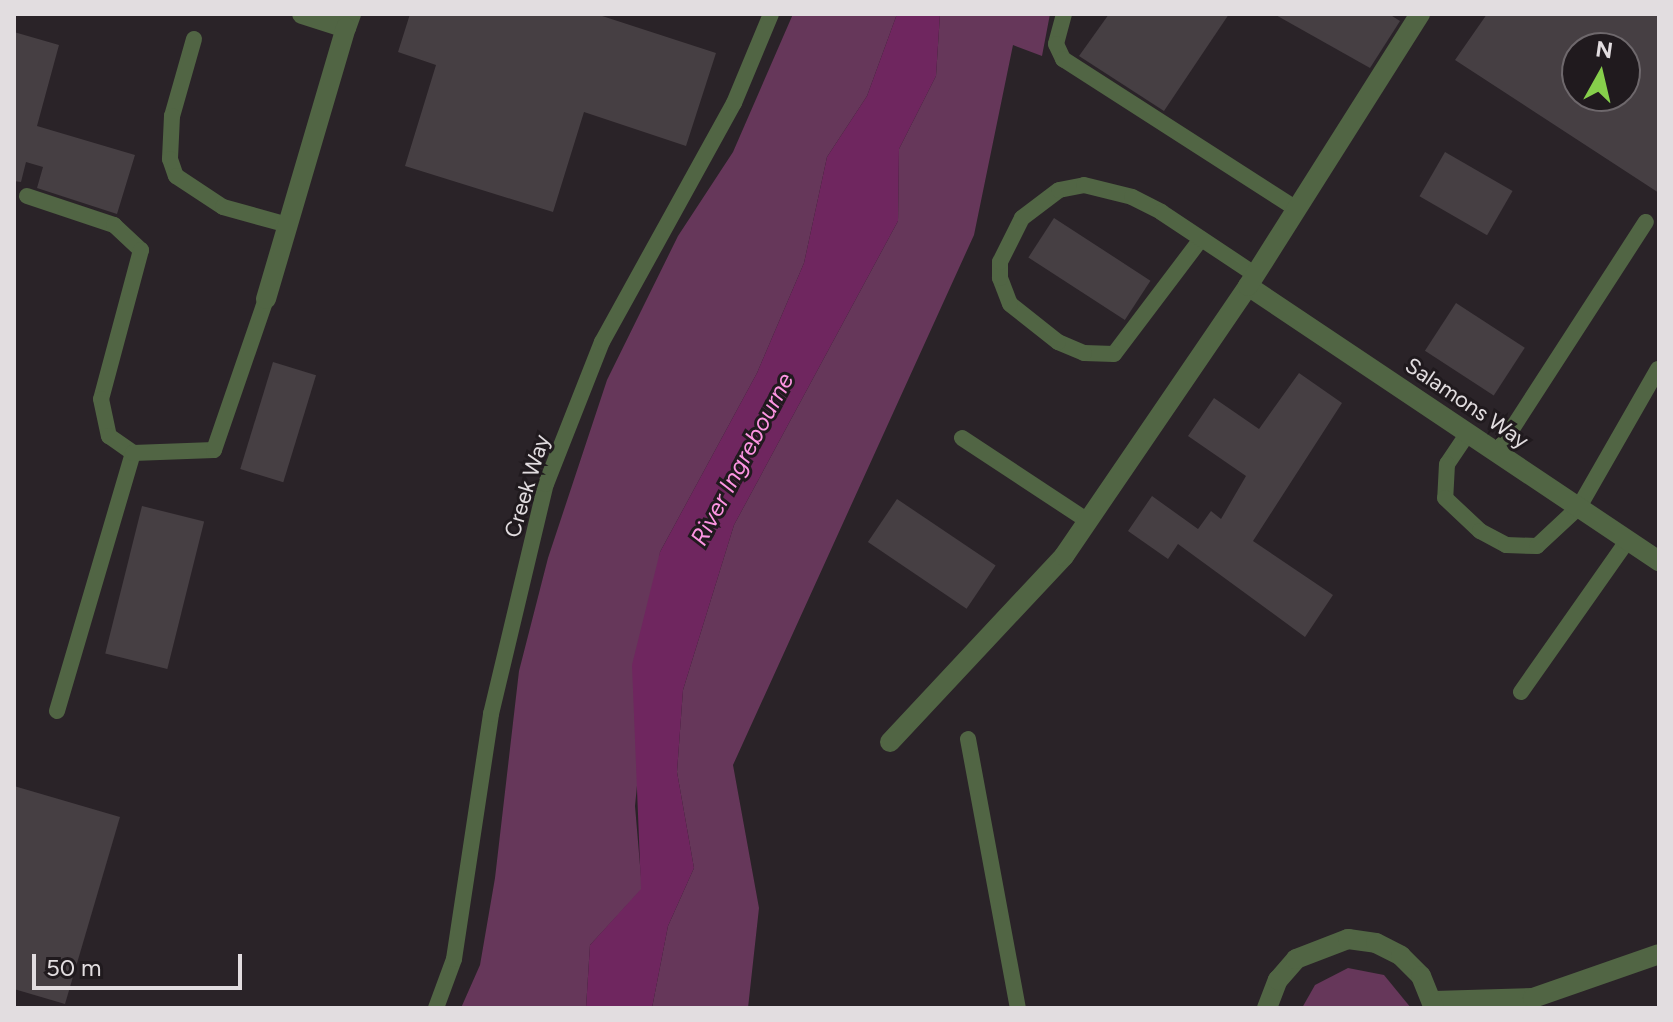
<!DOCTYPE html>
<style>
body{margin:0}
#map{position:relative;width:1673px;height:1022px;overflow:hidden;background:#2a2328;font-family:Figtree,sans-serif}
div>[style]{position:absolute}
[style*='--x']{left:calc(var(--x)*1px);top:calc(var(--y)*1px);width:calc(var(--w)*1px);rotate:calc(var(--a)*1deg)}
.green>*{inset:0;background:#66375a}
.water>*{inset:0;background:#6f265f}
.building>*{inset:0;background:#463f43;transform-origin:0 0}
.service>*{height:16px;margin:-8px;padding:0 8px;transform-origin:8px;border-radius:8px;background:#516544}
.minor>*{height:20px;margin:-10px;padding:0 10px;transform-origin:10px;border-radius:10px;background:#516544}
span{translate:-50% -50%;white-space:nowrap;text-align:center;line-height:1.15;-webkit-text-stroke:6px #201a1e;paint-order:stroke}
.street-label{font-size:22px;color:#e2dde0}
.water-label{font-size:24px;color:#fd95e2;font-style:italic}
.frame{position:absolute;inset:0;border:16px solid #e2dde0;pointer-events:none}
.north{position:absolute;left:1561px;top:32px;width:80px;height:80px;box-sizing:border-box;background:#201a1e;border:2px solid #6e686c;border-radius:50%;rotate:8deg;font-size:22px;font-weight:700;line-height:32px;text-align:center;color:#e2dde0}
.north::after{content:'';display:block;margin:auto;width:28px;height:36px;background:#86cf4b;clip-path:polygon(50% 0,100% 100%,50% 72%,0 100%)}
.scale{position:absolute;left:32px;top:954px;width:210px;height:36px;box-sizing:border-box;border:4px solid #e2dde0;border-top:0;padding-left:10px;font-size:24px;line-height:28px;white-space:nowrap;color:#e2dde0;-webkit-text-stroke:6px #201a1e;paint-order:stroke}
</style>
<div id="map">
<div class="green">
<div style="clip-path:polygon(793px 14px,897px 14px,867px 96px,827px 157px,804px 263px,757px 373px,660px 552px,635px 806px,642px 889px,590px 945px,586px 1008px,461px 1008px,480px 965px,495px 878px,519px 671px,548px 558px,607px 380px,678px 236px,733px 152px)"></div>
<div style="clip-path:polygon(940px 14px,1050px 14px,1042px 56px,1013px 45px,974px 235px,733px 765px,759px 908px,748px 1008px,652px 1008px,668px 926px,694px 868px,677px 772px,683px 690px,734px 525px,898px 221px,899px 149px,936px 76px)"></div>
<div style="clip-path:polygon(1348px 968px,1384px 975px,1411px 1008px,1302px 1008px,1315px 985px)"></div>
</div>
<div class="water">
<div style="clip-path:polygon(897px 14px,940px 14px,936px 76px,899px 149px,898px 221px,734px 525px,683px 690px,677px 772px,694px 868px,668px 926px,652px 1008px,586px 1008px,590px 945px,641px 889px,632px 665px,660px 552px,757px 373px,804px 263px,827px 157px,867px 96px)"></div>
</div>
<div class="building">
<div style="clip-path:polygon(410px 14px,596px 14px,716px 53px,686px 146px,584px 112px,553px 212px,405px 166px,436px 65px,398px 52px)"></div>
<div style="clip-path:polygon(1109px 14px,1229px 14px,1164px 111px,1079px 56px)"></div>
<div style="clip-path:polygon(1274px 14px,1389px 14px,1400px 21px,1370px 68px)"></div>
<div style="clip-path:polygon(evenodd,1487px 14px,1659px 14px,1659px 193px,1455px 60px,1487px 14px,1577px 48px,1625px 48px,1625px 96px,1577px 96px,1577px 48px)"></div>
<div style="clip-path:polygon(14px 32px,59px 45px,37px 126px,135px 155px,117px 214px,37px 188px,43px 167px,26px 162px,21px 182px,14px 181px)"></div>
<div style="left:1445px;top:152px;width:78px;height:51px;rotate:30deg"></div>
<div style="left:1054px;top:218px;width:115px;height:47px;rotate:33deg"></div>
<div style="left:1456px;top:303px;width:82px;height:57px;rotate:33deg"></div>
<div style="left:273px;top:362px;width:45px;height:112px;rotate:17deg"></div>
<div style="clip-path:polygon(1299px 373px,1342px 403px,1253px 541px,1333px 595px,1305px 637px,1178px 544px,1168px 559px,1128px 531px,1152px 496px,1198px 529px,1211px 511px,1221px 519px,1246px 476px,1188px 436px,1214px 398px,1259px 429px)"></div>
<div style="left:897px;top:499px;width:119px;height:52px;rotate:34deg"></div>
<div style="left:142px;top:506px;width:64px;height:152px;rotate:14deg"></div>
<div style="clip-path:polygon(14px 786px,120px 817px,65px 1004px,14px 989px)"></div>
</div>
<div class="service">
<div style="--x:1064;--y:14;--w:31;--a:105"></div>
<div style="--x:1056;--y:44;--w:17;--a:65"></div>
<div style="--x:1063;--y:59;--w:278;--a:32.7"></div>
<div style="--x:194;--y:39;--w:80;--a:105.9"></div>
<div style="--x:172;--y:116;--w:43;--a:92.7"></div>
<div style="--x:170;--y:159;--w:18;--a:71"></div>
<div style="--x:176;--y:176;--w:56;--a:33.4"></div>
<div style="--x:223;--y:207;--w:67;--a:15.5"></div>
<div style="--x:27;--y:196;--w:92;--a:18.4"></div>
<div style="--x:114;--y:225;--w:37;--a:43"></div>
<div style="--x:141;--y:250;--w:154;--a:105"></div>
<div style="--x:101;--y:399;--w:38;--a:78"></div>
<div style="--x:109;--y:436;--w:29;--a:35"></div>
<div style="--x:1201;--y:239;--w:144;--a:127.1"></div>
<div style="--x:1114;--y:354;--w:30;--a:-178"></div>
<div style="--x:1084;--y:353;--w:28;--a:-157"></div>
<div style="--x:1058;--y:342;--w:61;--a:-141.6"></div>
<div style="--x:1010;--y:304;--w:28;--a:-111"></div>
<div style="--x:1000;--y:278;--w:16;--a:-90"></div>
<div style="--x:1000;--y:262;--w:49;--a:-63.4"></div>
<div style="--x:1022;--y:218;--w:46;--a:-37.1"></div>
<div style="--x:1059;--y:190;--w:25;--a:-11"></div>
<div style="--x:1084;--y:185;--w:49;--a:14"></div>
<div style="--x:1132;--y:197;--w:33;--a:27"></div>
<div style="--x:1161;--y:212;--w:114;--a:33.6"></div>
<div style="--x:1468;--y:433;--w:37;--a:124"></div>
<div style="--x:1447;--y:464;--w:34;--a:93"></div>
<div style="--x:1445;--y:498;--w:48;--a:43.3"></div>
<div style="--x:1480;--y:531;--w:30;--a:28"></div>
<div style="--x:1506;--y:545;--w:31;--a:2"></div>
<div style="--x:1537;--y:546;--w:57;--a:-42.9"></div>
<div style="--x:1579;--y:507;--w:159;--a:-60.2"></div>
<div style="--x:962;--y:438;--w:151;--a:33.4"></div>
<div style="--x:1497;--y:452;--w:274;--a:-57.1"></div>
<div style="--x:1521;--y:692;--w:186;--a:-54.9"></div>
<div style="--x:57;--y:711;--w:269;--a:-73.6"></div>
<div style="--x:133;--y:453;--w:81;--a:-2.1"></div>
<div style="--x:214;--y:450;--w:160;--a:-71"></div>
<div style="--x:968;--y:739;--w:274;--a:79.5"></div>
<div style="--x:436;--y:1008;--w:52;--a:-69.8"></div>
<div style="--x:454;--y:959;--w:248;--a:-81.4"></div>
<div style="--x:491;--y:714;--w:236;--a:-76.6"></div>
<div style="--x:546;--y:484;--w:153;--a:-68.5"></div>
<div style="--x:602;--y:342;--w:273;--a:-61.1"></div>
<div style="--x:734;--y:103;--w:96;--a:-67.4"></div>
</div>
<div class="minor">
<div style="--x:302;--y:14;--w:46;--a:17.7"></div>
<div style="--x:346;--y:28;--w:15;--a:-70"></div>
<div style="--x:1248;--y:286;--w:495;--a:33.8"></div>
<div style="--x:266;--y:299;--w:283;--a:-73.6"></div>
<div style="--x:890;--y:742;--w:255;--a:-46.9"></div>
<div style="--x:1064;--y:556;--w:327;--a:-55.7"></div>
<div style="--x:1248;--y:286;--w:322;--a:-57.7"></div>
<div style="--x:1434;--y:1001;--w:99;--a:-1.7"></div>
<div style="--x:1533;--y:998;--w:133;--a:-19.2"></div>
<div style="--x:1267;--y:1008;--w:30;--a:-69"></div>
<div style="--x:1278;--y:980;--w:28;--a:-49"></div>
<div style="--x:1296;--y:959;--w:56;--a:-21"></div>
<div style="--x:1348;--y:939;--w:28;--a:8"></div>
<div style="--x:1376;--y:943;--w:28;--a:27"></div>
<div style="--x:1401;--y:956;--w:28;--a:45"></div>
<div style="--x:1421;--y:976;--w:35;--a:68"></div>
</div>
<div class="street-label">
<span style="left:1467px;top:403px;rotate:34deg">Salamons Way</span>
<span style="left:527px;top:486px;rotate:-73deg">Creek Way</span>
</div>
<div class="water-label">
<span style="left:742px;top:459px;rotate:-62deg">River Ingrebourne</span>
</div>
<div class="frame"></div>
<div class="north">N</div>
<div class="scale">50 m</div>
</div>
